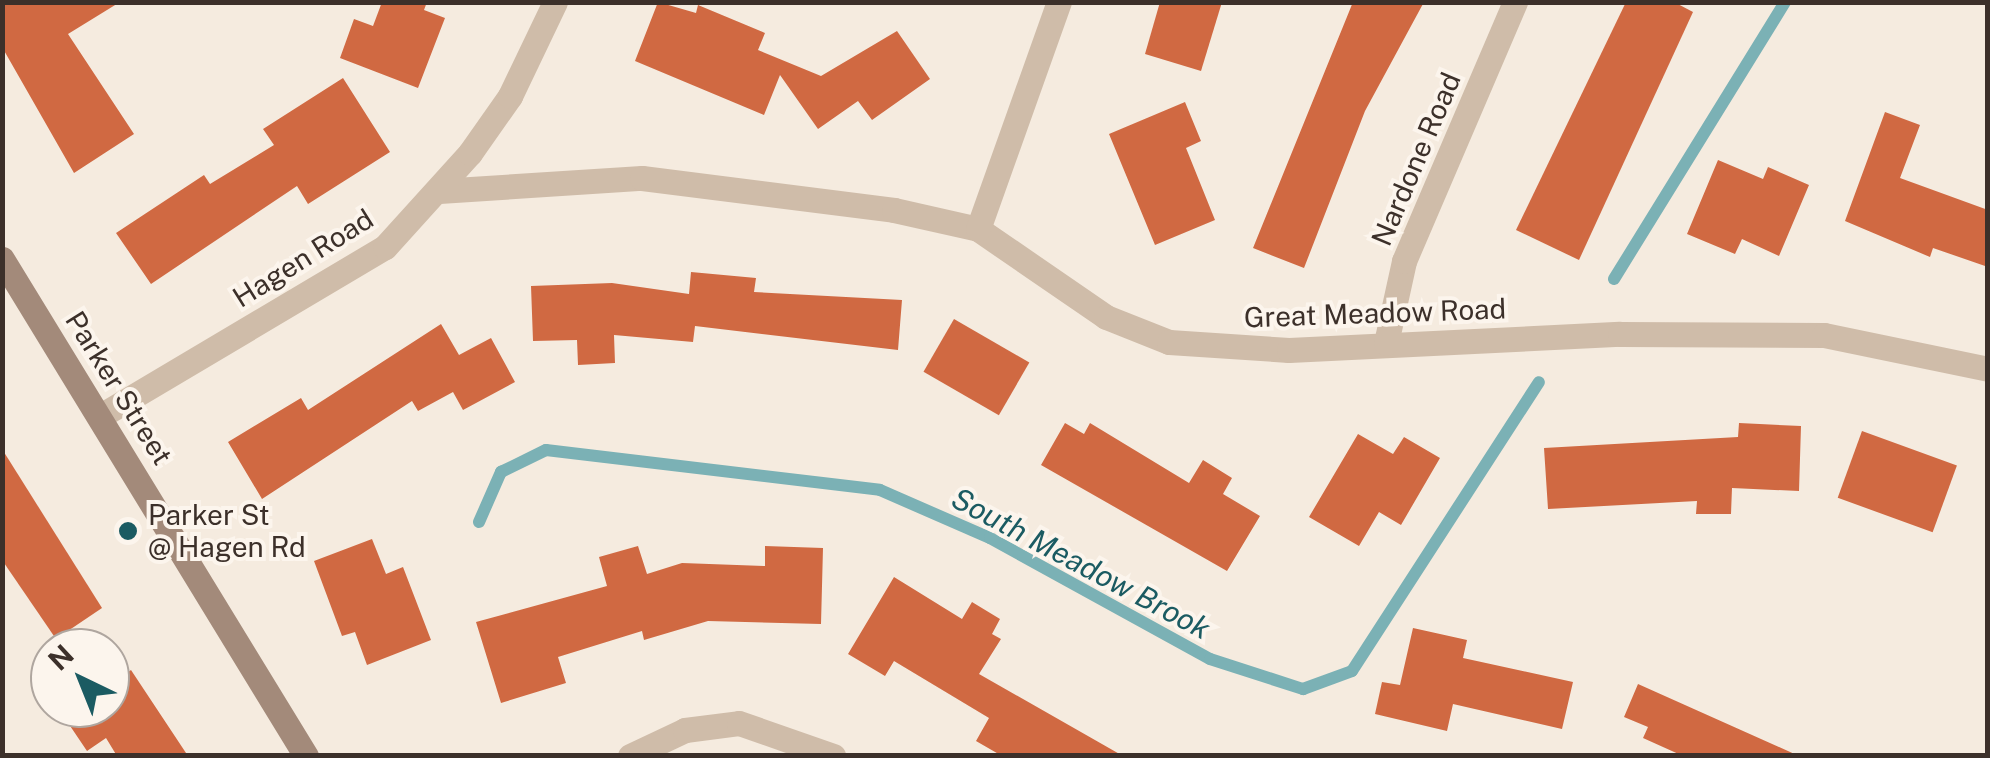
<!DOCTYPE html>
<style>
body{margin:0}
#map{position:relative;width:1990px;height:758px;overflow:hidden;background:#f5ebdf;font-family:"Public Sans",sans-serif}
div>[style]{position:absolute}
[style*='--x']{left:calc(var(--x)*1px);top:calc(var(--y)*1px);width:calc(var(--w)*1px);rotate:calc(var(--a)*1deg)}
.stream>*{height:12px;margin:-6px;padding:0 6px;transform-origin:6px;border-radius:6px;background:#7bb1b5}
.building>*{inset:0;background:#d06942;transform-origin:0 0}
.minor>*{height:25px;margin:-12.5px;padding:0 12.5px;transform-origin:12.5px;border-radius:12.5px;background:#cfbca9}
.secondary>*{height:25px;margin:-12.5px;padding:0 12.5px;transform-origin:12.5px;border-radius:12.5px;background:#a38a7a}
.dots>*{width:28px;height:28px;translate:-50% -50%;box-sizing:border-box;border:5px solid #fcf5ed;border-radius:50%}
span{translate:-50% -50%;white-space:nowrap;text-align:center;line-height:1.15;-webkit-text-stroke:8px #fcf5ed;paint-order:stroke}
.street-label{font-size:28px;color:#3c302a}
.poi-label{font-size:28px;color:#3c302a}
.left{translate:0 -50%;text-align:left}
.water-label{font-size:30px;color:#1b5b62;font-style:italic}
.frame{position:absolute;inset:0;border:5px solid #3c302a;pointer-events:none}
.north{position:absolute;left:30px;top:628px;width:100px;height:100px;box-sizing:border-box;background:#fcf5ed;border:2px solid #afa69f;border-radius:50%;rotate:317deg;font-size:28px;font-weight:700;line-height:40px;text-align:center;color:#3c302a}
.north::after{content:'';display:block;margin:auto;width:35px;height:45px;background:#1b5b62;clip-path:polygon(50% 0,100% 100%,50% 72%,0 100%)}
</style>
<div id="map">
<div class="stream">
<div style="--x:1614;--y:279;--w:326;--a:-58.3"></div>
<div style="--x:479;--y:522;--w:55;--a:-66.3"></div>
<div style="--x:501;--y:472;--w:50;--a:-26.1"></div>
<div style="--x:546;--y:450;--w:336;--a:6.8"></div>
<div style="--x:880;--y:490;--w:120;--a:23.6"></div>
<div style="--x:990;--y:538;--w:251;--a:28.8"></div>
<div style="--x:1210;--y:659;--w:98;--a:17.9"></div>
<div style="--x:1303;--y:689;--w:52;--a:-20.2"></div>
<div style="--x:1352;--y:671;--w:344;--a:-57.1"></div>
</div>
<div class="building">
<div style="clip-path:polygon(2px 2px,120px 2px,68px 34px,134px 134px,74px 173px,2px 47px)"></div>
<div style="clip-path:polygon(382px 2px,427px 2px,424px 10px,445px 18px,418px 88px,340px 58px,354px 19px,373px 26px)"></div>
<div style="clip-path:polygon(658px 2px,696px 13px,698px 5px,765px 33px,758px 50px,821px 76px,897px 31px,930px 79px,872px 120px,858px 101px,818px 129px,780px 75px,764px 115px,635px 61px)"></div>
<div style="clip-path:polygon(1160px 2px,1222px 2px,1201px 71px,1145px 54px)"></div>
<div style="clip-path:polygon(1353px 2px,1424px 2px,1365px 111px,1304px 268px,1253px 248px)"></div>
<div style="clip-path:polygon(1626px 2px,1674px 2px,1693px 12px,1579px 260px,1516px 230px)"></div>
<div style="clip-path:polygon(343px 78px,390px 152px,308px 204px,297px 186px,151px 284px,116px 233px,204px 175px,210px 184px,274px 145px,263px 129px)"></div>
<div style="clip-path:polygon(1185px 102px,1201px 141px,1186px 148px,1215px 220px,1155px 245px,1109px 134px)"></div>
<div style="clip-path:polygon(1885px 112px,1920px 125px,1900px 178px,1988px 210px,1988px 267px,1933px 248px,1930px 257px,1845px 221px)"></div>
<div style="clip-path:polygon(1718px 160px,1763px 179px,1768px 167px,1809px 185px,1779px 256px,1742px 239px,1735px 254px,1687px 234px)"></div>
<div style="clip-path:polygon(691px 272px,756px 278px,754px 292px,902px 300px,898px 350px,695px 326px,693px 342px,614px 335px,615px 363px,578px 365px,577px 340px,533px 341px,531px 286px,612px 283px,689px 294px)"></div>
<div style="left:954px;top:319px;width:87px;height:61px;rotate:30deg"></div>
<div style="clip-path:polygon(441px 324px,459px 355px,491px 338px,515px 382px,463px 410px,453px 392px,418px 411px,412px 401px,262px 499px,228px 442px,301px 398px,308px 410px)"></div>
<div style="clip-path:polygon(1065px 423px,1084px 434px,1090px 423px,1189px 483px,1203px 460px,1232px 478px,1223px 494px,1260px 516px,1227px 571px,1041px 465px)"></div>
<div style="clip-path:polygon(1739px 423px,1801px 426px,1799px 491px,1732px 488px,1731px 514px,1696px 514px,1697px 501px,1548px 509px,1544px 448px,1738px 437px)"></div>
<div style="left:1862px;top:431px;width:101px;height:71px;rotate:20deg"></div>
<div style="clip-path:polygon(1358px 434px,1393px 454px,1404px 437px,1440px 458px,1401px 525px,1379px 512px,1359px 546px,1309px 517px)"></div>
<div style="clip-path:polygon(2px 449px,102px 608px,56px 639px,2px 560px)"></div>
<div style="clip-path:polygon(372px 539px,386px 574px,403px 567px,431px 640px,367px 665px,355px 632px,342px 636px,314px 561px)"></div>
<div style="clip-path:polygon(638px 546px,647px 574px,682px 563px,765px 566px,765px 546px,823px 548px,821px 624px,708px 621px,644px 640px,642px 631px,558px 657px,566px 683px,501px 703px,476px 622px,607px 586px,599px 557px)"></div>
<div style="clip-path:polygon(894px 577px,962px 619px,972px 602px,1000px 619px,992px 634px,1001px 639px,979px 674px,1123px 756px,1002px 756px,976px 741px,989px 718px,894px 661px,885px 676px,848px 654px)"></div>
<div style="clip-path:polygon(1413px 628px,1467px 640px,1463px 658px,1573px 682px,1562px 729px,1453px 704px,1447px 731px,1375px 714px,1382px 682px,1400px 685px)"></div>
<div style="clip-path:polygon(131px 670px,188px 756px,117px 756px,106px 738px,87px 751px,58px 708px,110px 708px,110px 685px)"></div>
<div style="clip-path:polygon(1638px 684px,1799px 756px,1683px 756px,1643px 738px,1648px 727px,1624px 717px)"></div>
</div>
<div class="minor">
<div style="--x:439;--y:191;--w:203;--a:-3.7"></div>
<div style="--x:642;--y:178;--w:254;--a:7.2"></div>
<div style="--x:894;--y:210;--w:86;--a:12.7"></div>
<div style="--x:978;--y:229;--w:155;--a:34.5"></div>
<div style="--x:1106;--y:317;--w:68;--a:21.6"></div>
<div style="--x:1169;--y:342;--w:120;--a:3.8"></div>
<div style="--x:1289;--y:350;--w:331;--a:-2.8"></div>
<div style="--x:1620;--y:334;--w:204;--a:0.3"></div>
<div style="--x:1824;--y:335;--w:167;--a:11.7"></div>
<div style="--x:978;--y:229;--w:241;--a:-70.4"></div>
<div style="--x:1386;--y:343;--w:84;--a:-77.6"></div>
<div style="--x:1404;--y:261;--w:282;--a:-66.8"></div>
<div style="--x:102;--y:415;--w:329;--a:-30.7"></div>
<div style="--x:385;--y:247;--w:127;--a:-47.9"></div>
<div style="--x:470;--y:153;--w:70;--a:-54.9"></div>
<div style="--x:510;--y:96;--w:104;--a:-64.4"></div>
<div style="--x:630;--y:756;--w:61;--a:-25.3"></div>
<div style="--x:685;--y:730;--w:54;--a:-7.4"></div>
<div style="--x:739;--y:723;--w:100;--a:19.3"></div>
</div>
<div class="secondary">
<div style="--x:2;--y:259;--w:583;--a:58.55"></div>
</div>
<div class="dots">
<div style="left:128px;top:531px;background:#1b5b62"></div>
</div>
<div class="street-label">
<span style="left:1416px;top:159px;rotate:-67deg">Nardone Road</span>
<span style="left:303px;top:258px;rotate:-32deg">Hagen Road</span>
<span style="left:1375px;top:313px;rotate:-2deg">Great Meadow Road</span>
<span style="left:119px;top:388px;rotate:58deg">Parker Street</span>
</div>
<div class="poi-label">
<span class="left" style="left:148px;top:531px">Parker St<br>@ Hagen Rd</span>
</div>
<div class="water-label">
<span style="left:1081px;top:563px;rotate:28deg">South Meadow Brook</span>
</div>
<div class="frame"></div>
<div class="north">N</div>
</div>
